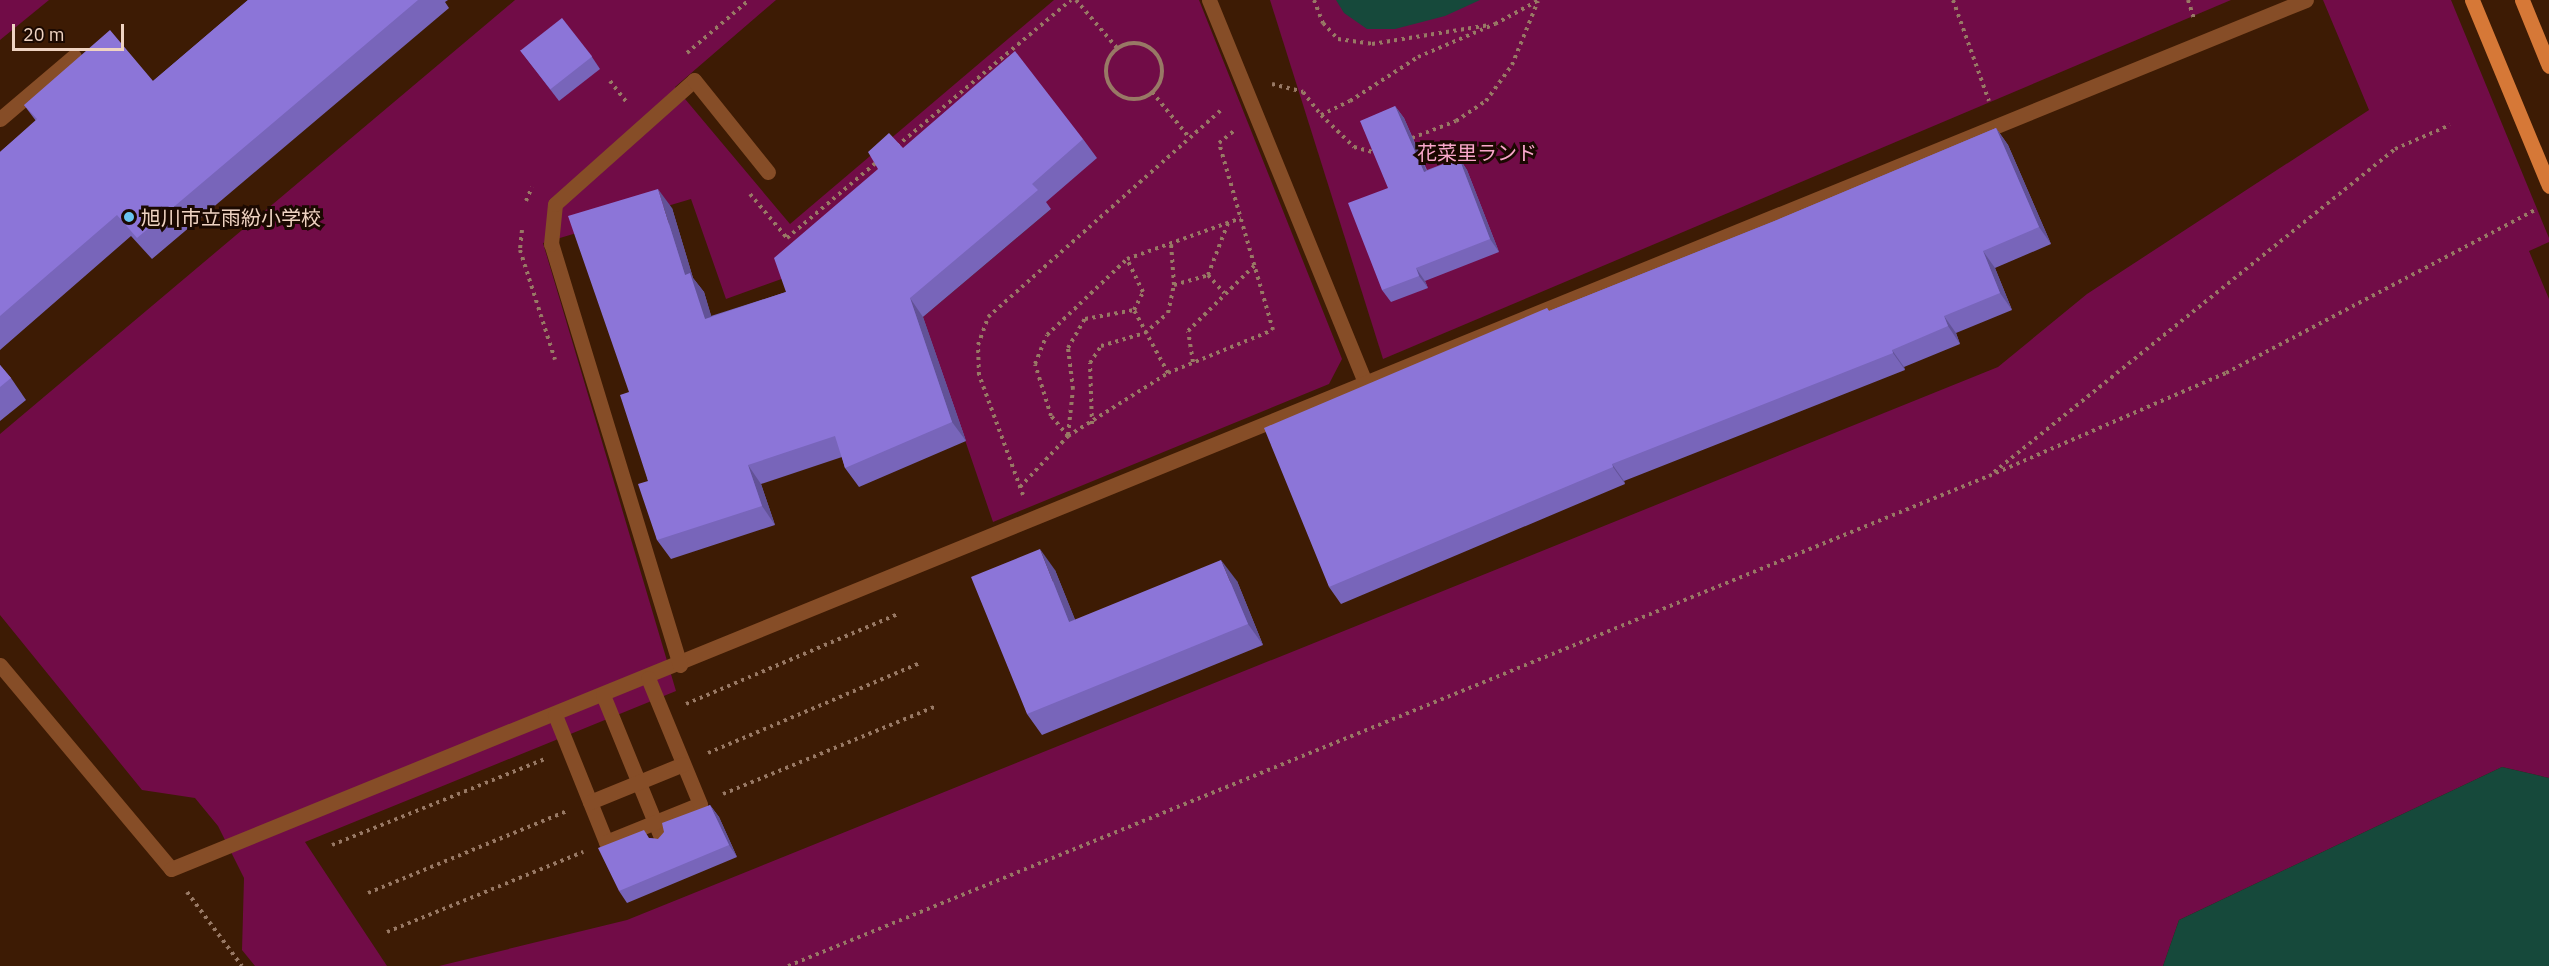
<!DOCTYPE html>
<meta charset="utf-8">
<style>
body{margin:0}
#map{position:relative;width:2549px;height:966px;overflow:hidden;background:#3d1b04;font-family:"IBM Plex Sans","Noto Sans JP",sans-serif}
div>[style]{position:absolute}
[style*='--x']{left:calc(var(--x)*1px);top:calc(var(--y)*1px);width:calc(var(--w)*1px);rotate:calc(var(--a)*1deg)}
.green>*{inset:0;background:#710c47}
.water>*{inset:0;background:#16493b}
.path>*{height:4px;margin-top:-2px;transform-origin:0;background:repeating-linear-gradient(90deg,#987965 0 3px,transparent 0 7.5px)}
.path>.ring{margin:-2px;padding:0;box-sizing:content-box;background:none;border:4px solid #987965;border-radius:50%}
.minor>*{height:15px;margin:-7.5px;padding:0 7.5px;transform-origin:7.5px;border-radius:7.5px;background:#864d27}
.major>*{height:15px;margin:-7.5px;padding:0 7.5px;transform-origin:7.5px;border-radius:7.5px;background:#d67837}
.wall>*{inset:0;background:#7865ba}
.shaded-wall>*{inset:0;background:#625297}
.building>*{inset:0;background:#8c75d8;transform-origin:0 0}
.dots>*{width:16px;height:16px;translate:-50% -50%;box-sizing:border-box;border:3px solid #1b0901;border-radius:50%}
span{translate:-50% -50%;white-space:nowrap;text-align:center;line-height:1.15;-webkit-text-stroke:6px #1b0901;paint-order:stroke}
.park-label{font-size:20px;color:#faa8cb}
.poi-label{font-size:20px;color:#efd3c2}
.left{translate:0 -50%;text-align:left}
.scale{position:absolute;left:12px;top:24px;width:112px;height:27px;box-sizing:border-box;border:3px solid #efd3c2;border-top:0;padding-left:8px;font-size:18px;line-height:21px;white-space:nowrap;color:#efd3c2;-webkit-text-stroke:4px #1b0901;paint-order:stroke}
</style>
<div id="map">
<div class="green">
<div style="clip-path:polygon(0 0,49px 0,0 40px)"></div>
<div style="clip-path:polygon(515px 0,776px 0,675px 87px,790px 224px,1054px 0,1199px 0,1342px 359px,1329px 384px,993px 522px,923px 317px,1051px 209px,787px 277px,726px 299px,691px 199px,543px 243px,676px 691px,305px 842px,387px 966px,255px 966px,242px 950px,244px 878px,218px 826px,195px 798px,142px 790px,0 615px,0 434px)"></div>
<div style="clip-path:polygon(1270px 0,2231px 0,1383px 359px)"></div>
<div style="clip-path:polygon(2323px 0,2451px 0,2549px 238px,2549px 242px,2529px 251px,2549px 299px,2549px 778px,2502px 767px,2179px 920px,2163px 966px,439px 966px,627px 920px,1998px 367px,2087px 294px,2369px 110px)"></div>
</div>
<div class="water">
<div style="clip-path:polygon(1336px 0,1480px 0,1445px 16px,1395px 29px,1367px 29px,1344px 13px)"></div>
<div style="clip-path:polygon(2502px 767px,2549px 778px,2549px 966px,2163px 966px,2179px 920px)"></div>
</div>
<div class="path">
<div style="--x:1076;--y:0;--w:63;--a:49.5"></div>
<div style="--x:1314;--y:0;--w:25;--a:69"></div>
<div style="--x:1323;--y:23;--w:22;--a:47"></div>
<div style="--x:1338;--y:39;--w:34;--a:8"></div>
<div style="--x:1372;--y:44;--w:119;--a:-9.2"></div>
<div style="--x:1953;--y:0;--w:107;--a:70.4"></div>
<div style="--x:2188;--y:0;--w:19;--a:72"></div>
<div class="ring" style="left:1106px;top:43px;width:52px;height:52px"></div>
<div style="--x:687;--y:53;--w:82;--a:-40.5"></div>
<div style="--x:610;--y:81;--w:29;--a:52"></div>
<div style="--x:1272;--y:84;--w:32;--a:14"></div>
<div style="--x:1303;--y:92;--w:29;--a:52"></div>
<div style="--x:1321;--y:115;--w:32;--a:-26"></div>
<div style="--x:1350;--y:101;--w:81;--a:-32.9"></div>
<div style="--x:1418;--y:57;--w:84;--a:-23.2"></div>
<div style="--x:1495;--y:24;--w:50;--a:-28.6"></div>
<div style="--x:1152;--y:92;--w:57;--a:50.7"></div>
<div style="--x:1321;--y:115;--w:46;--a:44.1"></div>
<div style="--x:1354;--y:147;--w:23;--a:15"></div>
<div style="--x:1412;--y:138;--w:47;--a:-21.1"></div>
<div style="--x:1456;--y:121;--w:36;--a:-34"></div>
<div style="--x:1486;--y:101;--w:44;--a:-54.2"></div>
<div style="--x:1512;--y:65;--w:69;--a:-67.9"></div>
<div style="--x:897;--y:146;--w:227;--a:-40"></div>
<div style="--x:750;--y:194;--w:57;--a:49.9"></div>
<div style="--x:787;--y:238;--w:118;--a:-40.2"></div>
<div style="--x:526;--y:201;--w:15;--a:-67"></div>
<div style="--x:522;--y:230;--w:20;--a:96"></div>
<div style="--x:520;--y:250;--w:115;--a:72.3"></div>
<div style="--x:1208;--y:275;--w:24;--a:48"></div>
<div style="--x:1174;--y:285;--w:35;--a:-16"></div>
<div style="--x:1208;--y:275;--w:56;--a:-69"></div>
<div style="--x:1193;--y:362;--w:31;--a:-99"></div>
<div style="--x:1188;--y:331;--w:93;--a:-44.6"></div>
<div style="--x:1168;--y:373;--w:72;--a:-118.4"></div>
<div style="--x:1134;--y:310;--w:20;--a:-63"></div>
<div style="--x:1143;--y:292;--w:37;--a:-116"></div>
<div style="--x:1127;--y:259;--w:121;--a:-19.8"></div>
<div style="--x:1092;--y:424;--w:61;--a:-91.9"></div>
<div style="--x:1090;--y:363;--w:20;--a:-57"></div>
<div style="--x:1101;--y:346;--w:46;--a:-16.5"></div>
<div style="--x:1145;--y:333;--w:30;--a:-41"></div>
<div style="--x:1168;--y:313;--w:29;--a:-78"></div>
<div style="--x:1174;--y:285;--w:42;--a:-94.1"></div>
<div style="--x:1068;--y:435;--w:46;--a:-83.8"></div>
<div style="--x:1073;--y:389;--w:41;--a:-97"></div>
<div style="--x:1068;--y:348;--w:34;--a:-60"></div>
<div style="--x:1085;--y:319;--w:50;--a:-10.4"></div>
<div style="--x:1068;--y:436;--w:26;--a:-130"></div>
<div style="--x:1051;--y:416;--w:54;--a:-107.1"></div>
<div style="--x:1035;--y:364;--w:31;--a:-68"></div>
<div style="--x:1047;--y:335;--w:110;--a:-43.5"></div>
<div style="--x:1994;--y:472;--w:515;--a:-38.85"></div>
<div style="--x:2395;--y:149;--w:60;--a:-23.6"></div>
<div style="--x:1020;--y:487;--w:70;--a:-46.7"></div>
<div style="--x:1068;--y:436;--w:118;--a:-32.2"></div>
<div style="--x:1168;--y:373;--w:113;--a:-22.3"></div>
<div style="--x:1273;--y:330;--w:195;--a:-106.1"></div>
<div style="--x:1219;--y:143;--w:19;--a:-39"></div>
<div style="--x:1023;--y:495;--w:128;--a:-110.1"></div>
<div style="--x:979;--y:375;--w:30;--a:-92"></div>
<div style="--x:978;--y:345;--w:30;--a:-70"></div>
<div style="--x:988;--y:317;--w:314;--a:-41.6"></div>
<div style="--x:686;--y:704;--w:230;--a:-23"></div>
<div style="--x:708;--y:753;--w:230;--a:-23"></div>
<div style="--x:723;--y:794;--w:230;--a:-22.4"></div>
<div style="--x:332;--y:845;--w:230;--a:-22"></div>
<div style="--x:187;--y:892;--w:92;--a:53.4"></div>
<div style="--x:368;--y:893;--w:215;--a:-22.4"></div>
<div style="--x:387;--y:932;--w:212;--a:-22.2"></div>
<div style="--x:788;--y:966;--w:1297;--a:-22.2"></div>
<div style="--x:1989;--y:476;--w:258;--a:-23.5"></div>
<div style="--x:2226;--y:373;--w:352;--a:-27.8"></div>
</div>
<div class="minor">
<div style="--x:1209;--y:0;--w:413;--a:67.8"></div>
<div style="--x:0;--y:119;--w:97;--a:-40.4"></div>
<div style="--x:0;--y:665;--w:266;--a:50"></div>
<div style="--x:171;--y:869;--w:2305;--a:-22.15"></div>
<div style="--x:680;--y:665;--w:440;--a:-107"></div>
<div style="--x:551;--y:244;--w:40;--a:-84.3"></div>
<div style="--x:555;--y:204;--w:186;--a:-41.7"></div>
<div style="--x:694;--y:80;--w:118;--a:51.2"></div>
<div style="--x:603;--y:695;--w:159;--a:67.8"></div>
<div style="--x:555;--y:715;--w:137;--a:68.1"></div>
<div style="--x:606;--y:842;--w:101;--a:-22"></div>
<div style="--x:700;--y:804;--w:136;--a:-112.4"></div>
<div style="--x:590;--y:802;--w:100;--a:-22.2"></div>
</div>
<div class="major">
<div style="--x:2472;--y:0;--w:201;--a:67.5"></div>
<div style="--x:2522;--y:0;--w:71;--a:67.8"></div>
</div>
<div class="wall">
<div style="clip-path:polygon(248px 0,448px 0,445px 2px,449px 8px,152px 259px,131px 236px,0 350px,0 152px,36px 121px,24px 105px,153px 81px)"></div>
<div style="clip-path:polygon(520px 50px,592px 57px,600px 69px,559px 101px)"></div>
<div style="clip-path:polygon(1395px 106px,1404px 118px,1427px 170px,1459px 158px,1467px 170px,1499px 252px,1425px 281px,1428px 288px,1391px 302px,1382px 290px,1388px 188px)"></div>
<div style="clip-path:polygon(1996px 128px,2008px 145px,2051px 244px,1995px 268px,2012px 310px,1956px 333px,1960px 344px,1904px 367px,1905px 370px,1624px 481px,1625px 484px,1341px 604px,1329px 587px,1547px 308px,1549px 311px,1772px 222px)"></div>
<div style="clip-path:polygon(1083px 139px,1097px 158px,1046px 202px,1051px 209px,923px 317px,966px 441px,859px 487px,845px 468px,842px 457px,761px 484px,775px 525px,671px 559px,657px 540px,648px 481px,629px 392px,672px 208px,693px 278px,704px 292px,711px 316px,786px 292px,903px 148px)"></div>
<div style="clip-path:polygon(0 365px,11px 378px,26px 400px,0 421px)"></div>
<div style="clip-path:polygon(1055px 570px,1075px 620px,1237px 581px,1263px 645px,1042px 735px,1027px 714px)"></div>
<div style="clip-path:polygon(710px 805px,719px 817px,737px 857px,627px 903px,619px 891px,649px 838px,658px 839px)"></div>
</div>
<div class="shaded-wall">
<div style="clip-path:polygon(1395px 106px,1404px 118px,1432px 184px,1424px 172px)"></div>
<div style="clip-path:polygon(1996px 128px,2008px 145px,2051px 244px,2039px 227px)"></div>
<div style="clip-path:polygon(1459px 158px,1467px 170px,1499px 252px,1490px 239px)"></div>
<div style="clip-path:polygon(658px 189px,672px 208px,693px 278px,704px 292px,718px 338px,705px 319px,685px 275px)"></div>
<div style="clip-path:polygon(1983px 251px,1995px 268px,2012px 310px,2000px 293px)"></div>
<div style="clip-path:polygon(1416px 268px,1425px 281px,1428px 288px,1419px 276px)"></div>
<div style="clip-path:polygon(910px 298px,923px 317px,966px 441px,952px 422px)"></div>
<div style="clip-path:polygon(1944px 316px,1956px 333px,1960px 344px,1948px 326px)"></div>
<div style="clip-path:polygon(1892px 350px,1904px 367px,1905px 370px,1893px 353px)"></div>
<div style="clip-path:polygon(1612px 464px,1624px 481px,1625px 484px,1613px 467px)"></div>
<div style="clip-path:polygon(748px 465px,761px 484px,775px 525px,762px 506px)"></div>
<div style="clip-path:polygon(1040px 549px,1055px 570px,1085px 644px,1069px 622px)"></div>
<div style="clip-path:polygon(1221px 560px,1237px 581px,1263px 645px,1248px 624px)"></div>
<div style="clip-path:polygon(710px 805px,719px 817px,737px 857px,729px 845px)"></div>
</div>
<div class="building">
<div style="clip-path:polygon(248px 0,418px 0,137px 238px,117px 215px,0 316px,0 152px,37px 119px,24px 105px,110px 30px,153px 81px)"></div>
<div style="left:562px;top:18px;width:49px;height:53px;rotate:52deg"></div>
<div style="clip-path:polygon(1015px 51px,1083px 139px,1032px 184px,1038px 190px,910px 298px,952px 422px,845px 468px,835px 436px,748px 465px,762px 506px,657px 540px,638px 484px,648px 481px,620px 395px,629px 392px,568px 216px,658px 189px,685px 275px,690px 273px,705px 319px,786px 292px,774px 258px,878px 169px,868px 152px,889px 133px,903px 148px)"></div>
<div style="clip-path:polygon(1395px 106px,1424px 172px,1459px 158px,1490px 239px,1416px 268px,1419px 276px,1382px 290px,1348px 203px,1388px 188px,1360px 121px)"></div>
<div style="clip-path:polygon(1996px 128px,2039px 227px,1983px 251px,2000px 293px,1944px 316px,1948px 326px,1892px 350px,1893px 353px,1612px 464px,1613px 467px,1329px 587px,1264px 428px,1547px 308px,1549px 311px,1772px 222px)"></div>
<div style="clip-path:polygon(0 365px,11px 378px,0 387px)"></div>
<div style="clip-path:polygon(1040px 549px,1069px 622px,1221px 560px,1248px 624px,1027px 714px,971px 577px)"></div>
<div style="clip-path:polygon(710px 805px,729px 845px,619px 891px,598px 848px,644px 830px,649px 838px,658px 839px,664px 832px,662px 823px)"></div>
</div>
<div class="dots">
<div style="left:129px;top:217px;background:#69c3f1"></div>
</div>
<div class="park-label">
<span style="left:1477px;top:152px">花菜里ランド</span>
</div>
<div class="poi-label">
<span class="left" style="left:141px;top:217px">旭川市立雨紛小学校</span>
</div>
<div class="scale">20 m</div>
</div>
